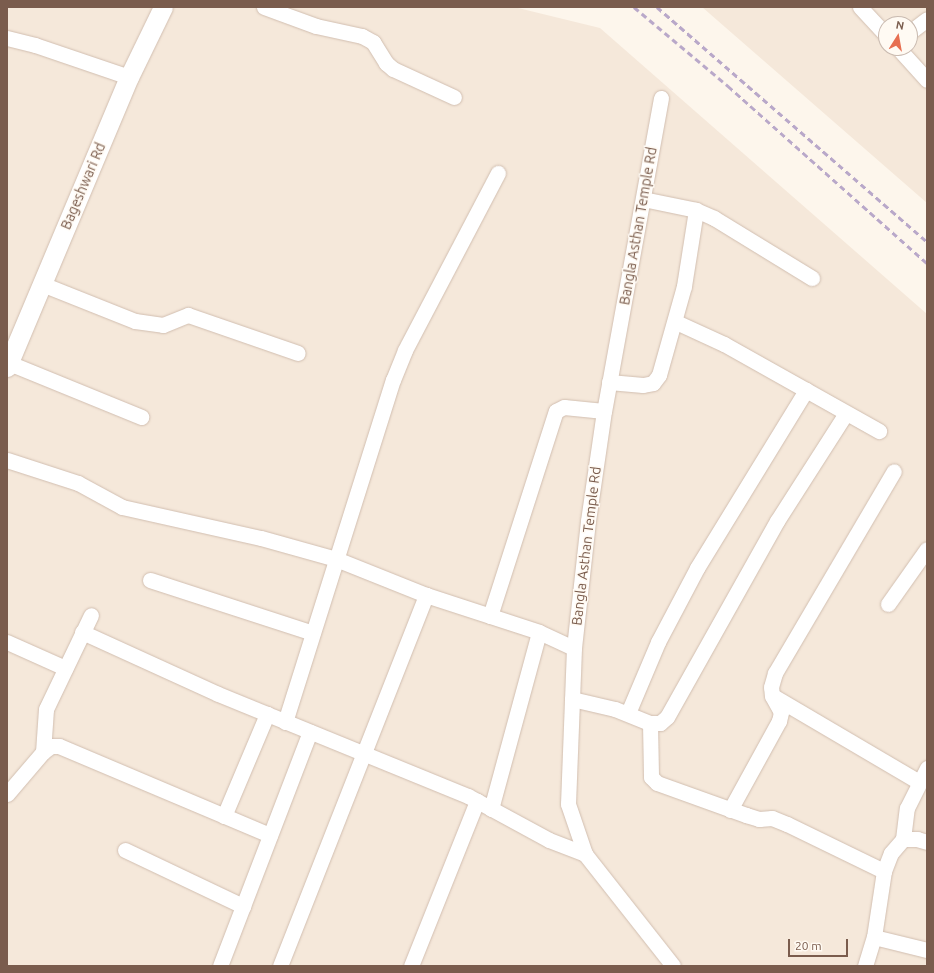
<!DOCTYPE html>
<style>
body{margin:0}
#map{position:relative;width:934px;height:973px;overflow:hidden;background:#fdf6ec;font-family:Ubuntu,sans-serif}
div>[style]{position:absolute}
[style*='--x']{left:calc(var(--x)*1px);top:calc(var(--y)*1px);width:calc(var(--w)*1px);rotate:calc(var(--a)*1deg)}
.residential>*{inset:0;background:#f5e8da}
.roads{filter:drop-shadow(0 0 1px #d1beb0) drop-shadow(0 0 1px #d1beb0)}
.minor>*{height:15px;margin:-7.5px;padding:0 7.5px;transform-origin:7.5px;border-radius:7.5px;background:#fff}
.tertiary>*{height:19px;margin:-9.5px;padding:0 9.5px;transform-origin:9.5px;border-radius:9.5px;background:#fff}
.rail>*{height:3px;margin-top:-1.5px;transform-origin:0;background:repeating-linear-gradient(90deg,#b9a8c9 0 6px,transparent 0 10px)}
span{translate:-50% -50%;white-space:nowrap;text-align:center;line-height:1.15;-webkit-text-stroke:3px #fffaf3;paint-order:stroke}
.street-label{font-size:14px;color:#7a5c4d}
.frame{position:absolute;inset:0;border:8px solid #7a5c4d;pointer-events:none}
.north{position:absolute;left:878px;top:16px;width:40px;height:40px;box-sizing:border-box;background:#fffaf3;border:1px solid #cabbb1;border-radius:50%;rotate:11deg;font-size:11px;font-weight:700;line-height:16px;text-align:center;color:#7a5c4d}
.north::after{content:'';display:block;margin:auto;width:14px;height:18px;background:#e76f51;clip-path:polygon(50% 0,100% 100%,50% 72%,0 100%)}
.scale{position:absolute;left:788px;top:939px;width:60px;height:18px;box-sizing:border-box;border:2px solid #7a5c4d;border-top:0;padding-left:5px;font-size:12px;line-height:14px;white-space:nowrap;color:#7a5c4d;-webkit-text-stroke:3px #fffaf3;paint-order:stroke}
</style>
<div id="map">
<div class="residential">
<div style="clip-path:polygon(7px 7px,514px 7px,600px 28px,927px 314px,927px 966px,7px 966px)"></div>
<div style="clip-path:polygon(evenodd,702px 7px,927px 7px,927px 203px,702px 7px,886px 24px,910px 24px,910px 48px,886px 48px,886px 24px)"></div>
</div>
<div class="roads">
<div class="minor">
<div style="--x:264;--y:7;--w:55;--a:20.1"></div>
<div style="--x:316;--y:26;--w:47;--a:12.3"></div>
<div style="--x:362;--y:36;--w:13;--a:29"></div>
<div style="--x:373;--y:42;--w:25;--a:58"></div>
<div style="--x:386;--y:63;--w:9;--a:41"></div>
<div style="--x:393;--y:69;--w:67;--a:24.7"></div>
<div style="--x:860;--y:7;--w:38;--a:47"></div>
<div style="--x:910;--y:32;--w:21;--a:-37"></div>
<div style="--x:7;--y:38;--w:29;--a:14"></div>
<div style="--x:35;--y:45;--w:99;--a:18.8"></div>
<div style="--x:898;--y:48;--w:43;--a:47.8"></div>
<div style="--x:661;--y:98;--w:318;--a:100.3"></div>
<div style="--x:604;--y:411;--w:111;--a:98.3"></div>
<div style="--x:588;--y:521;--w:128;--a:96.3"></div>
<div style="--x:574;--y:648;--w:156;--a:92.2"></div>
<div style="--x:568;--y:804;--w:53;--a:71.2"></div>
<div style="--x:585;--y:854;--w:142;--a:51.8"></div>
<div style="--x:643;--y:199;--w:54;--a:11.7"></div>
<div style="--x:696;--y:210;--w:20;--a:24"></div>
<div style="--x:714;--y:218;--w:115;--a:31.5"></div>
<div style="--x:42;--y:284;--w:100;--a:21.7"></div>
<div style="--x:135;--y:321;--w:28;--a:8"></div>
<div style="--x:163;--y:325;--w:27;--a:-22"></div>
<div style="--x:188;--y:315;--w:116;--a:19.1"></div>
<div style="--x:676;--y:322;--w:53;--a:24.6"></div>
<div style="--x:724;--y:344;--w:178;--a:29.3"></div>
<div style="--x:9;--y:363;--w:143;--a:22.2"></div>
<div style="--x:609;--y:382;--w:34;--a:5"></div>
<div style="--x:643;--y:385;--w:10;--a:-11"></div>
<div style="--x:653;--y:383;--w:10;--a:-53"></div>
<div style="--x:659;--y:375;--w:92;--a:-74.3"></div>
<div style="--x:684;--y:286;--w:77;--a:-81"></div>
<div style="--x:7;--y:460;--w:75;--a:17.9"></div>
<div style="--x:78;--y:483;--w:50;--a:28.6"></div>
<div style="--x:122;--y:507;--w:142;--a:12.6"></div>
<div style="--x:261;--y:538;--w:78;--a:15.6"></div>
<div style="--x:336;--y:559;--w:97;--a:21.8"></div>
<div style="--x:426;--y:595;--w:119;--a:18.1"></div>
<div style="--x:539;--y:632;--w:38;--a:25"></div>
<div style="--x:150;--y:580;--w:171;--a:18"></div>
<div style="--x:888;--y:604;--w:67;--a:-54.7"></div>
<div style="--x:490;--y:616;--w:215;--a:-72.2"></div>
<div style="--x:556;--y:411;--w:9;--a:-27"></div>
<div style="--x:564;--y:407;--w:40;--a:5.7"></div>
<div style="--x:82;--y:632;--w:149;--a:24.5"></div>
<div style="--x:218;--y:694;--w:270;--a:22.2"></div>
<div style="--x:468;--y:796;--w:92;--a:28.5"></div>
<div style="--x:549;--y:840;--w:39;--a:21"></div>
<div style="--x:7;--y:642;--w:64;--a:24.1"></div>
<div style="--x:773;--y:696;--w:169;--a:30.5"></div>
<div style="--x:572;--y:699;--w:44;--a:13.1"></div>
<div style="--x:615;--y:709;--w:38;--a:22"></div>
<div style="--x:650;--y:723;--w:10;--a:0"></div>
<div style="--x:660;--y:723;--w:9;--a:-41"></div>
<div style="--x:667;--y:717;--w:225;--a:-60.7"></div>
<div style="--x:777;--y:521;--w:128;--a:-57.4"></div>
<div style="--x:628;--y:713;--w:77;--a:-67.1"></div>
<div style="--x:658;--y:642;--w:84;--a:-62.2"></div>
<div style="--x:697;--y:568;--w:209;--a:-58.5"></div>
<div style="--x:285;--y:722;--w:359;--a:-72.5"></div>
<div style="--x:393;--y:380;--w:32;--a:-68"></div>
<div style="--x:405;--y:350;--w:200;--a:-62.3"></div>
<div style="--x:650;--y:723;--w:54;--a:88.9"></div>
<div style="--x:651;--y:777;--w:8;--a:45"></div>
<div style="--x:657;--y:783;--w:95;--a:19.8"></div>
<div style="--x:746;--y:815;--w:14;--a:17"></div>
<div style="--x:759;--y:819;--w:13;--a:-4"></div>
<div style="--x:772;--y:818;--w:16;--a:22"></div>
<div style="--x:787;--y:824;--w:108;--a:25.9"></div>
<div style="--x:43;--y:752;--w:43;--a:-86"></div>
<div style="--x:46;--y:709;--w:104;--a:-64.4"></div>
<div style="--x:7;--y:794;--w:55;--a:-49.4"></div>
<div style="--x:43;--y:752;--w:10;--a:-37"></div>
<div style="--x:51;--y:746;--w:8;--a:0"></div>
<div style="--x:59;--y:746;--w:229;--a:22.9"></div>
<div style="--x:491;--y:809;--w:183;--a:-74.8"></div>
<div style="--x:730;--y:810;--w:102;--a:-61.2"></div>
<div style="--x:779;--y:721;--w:9;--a:-77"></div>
<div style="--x:781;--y:712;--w:18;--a:-119"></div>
<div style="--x:772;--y:696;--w:9;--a:-96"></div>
<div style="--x:771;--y:687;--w:15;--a:-74"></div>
<div style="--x:775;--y:673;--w:234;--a:-59.5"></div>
<div style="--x:224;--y:816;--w:111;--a:-67.1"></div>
<div style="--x:903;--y:839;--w:31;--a:-83"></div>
<div style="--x:907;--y:808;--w:45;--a:-63.4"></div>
<div style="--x:125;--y:850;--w:131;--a:25.4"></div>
<div style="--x:874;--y:937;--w:55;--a:13.8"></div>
<div style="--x:220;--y:966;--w:251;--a:-69"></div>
<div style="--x:280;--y:966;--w:399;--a:-68.5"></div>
<div style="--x:411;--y:966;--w:178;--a:-68.2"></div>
<div style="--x:865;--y:966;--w:30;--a:-73"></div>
<div style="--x:874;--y:937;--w:67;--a:-81.4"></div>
<div style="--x:884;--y:871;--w:19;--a:-69"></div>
<div style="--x:891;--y:853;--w:18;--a:-49"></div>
<div style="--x:903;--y:839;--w:14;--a:0"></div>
<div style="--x:917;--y:839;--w:10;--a:17"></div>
</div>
<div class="tertiary">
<div style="--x:7;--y:367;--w:315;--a:-67.2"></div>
<div style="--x:129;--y:77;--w:78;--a:-64.1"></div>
</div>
</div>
<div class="rail">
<div style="--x:634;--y:7;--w:123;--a:40"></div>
<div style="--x:728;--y:86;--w:266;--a:41.7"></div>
<div style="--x:657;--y:7;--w:358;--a:41"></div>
</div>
<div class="street-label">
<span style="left:83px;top:186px;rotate:-67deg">Bageshwari Rd</span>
<span style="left:638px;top:226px;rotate:-80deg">Bangla Asthan Temple Rd</span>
<span style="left:586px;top:546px;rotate:-83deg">Bangla Asthan Temple Rd</span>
</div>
<div class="frame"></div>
<div class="north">N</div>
<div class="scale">20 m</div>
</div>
